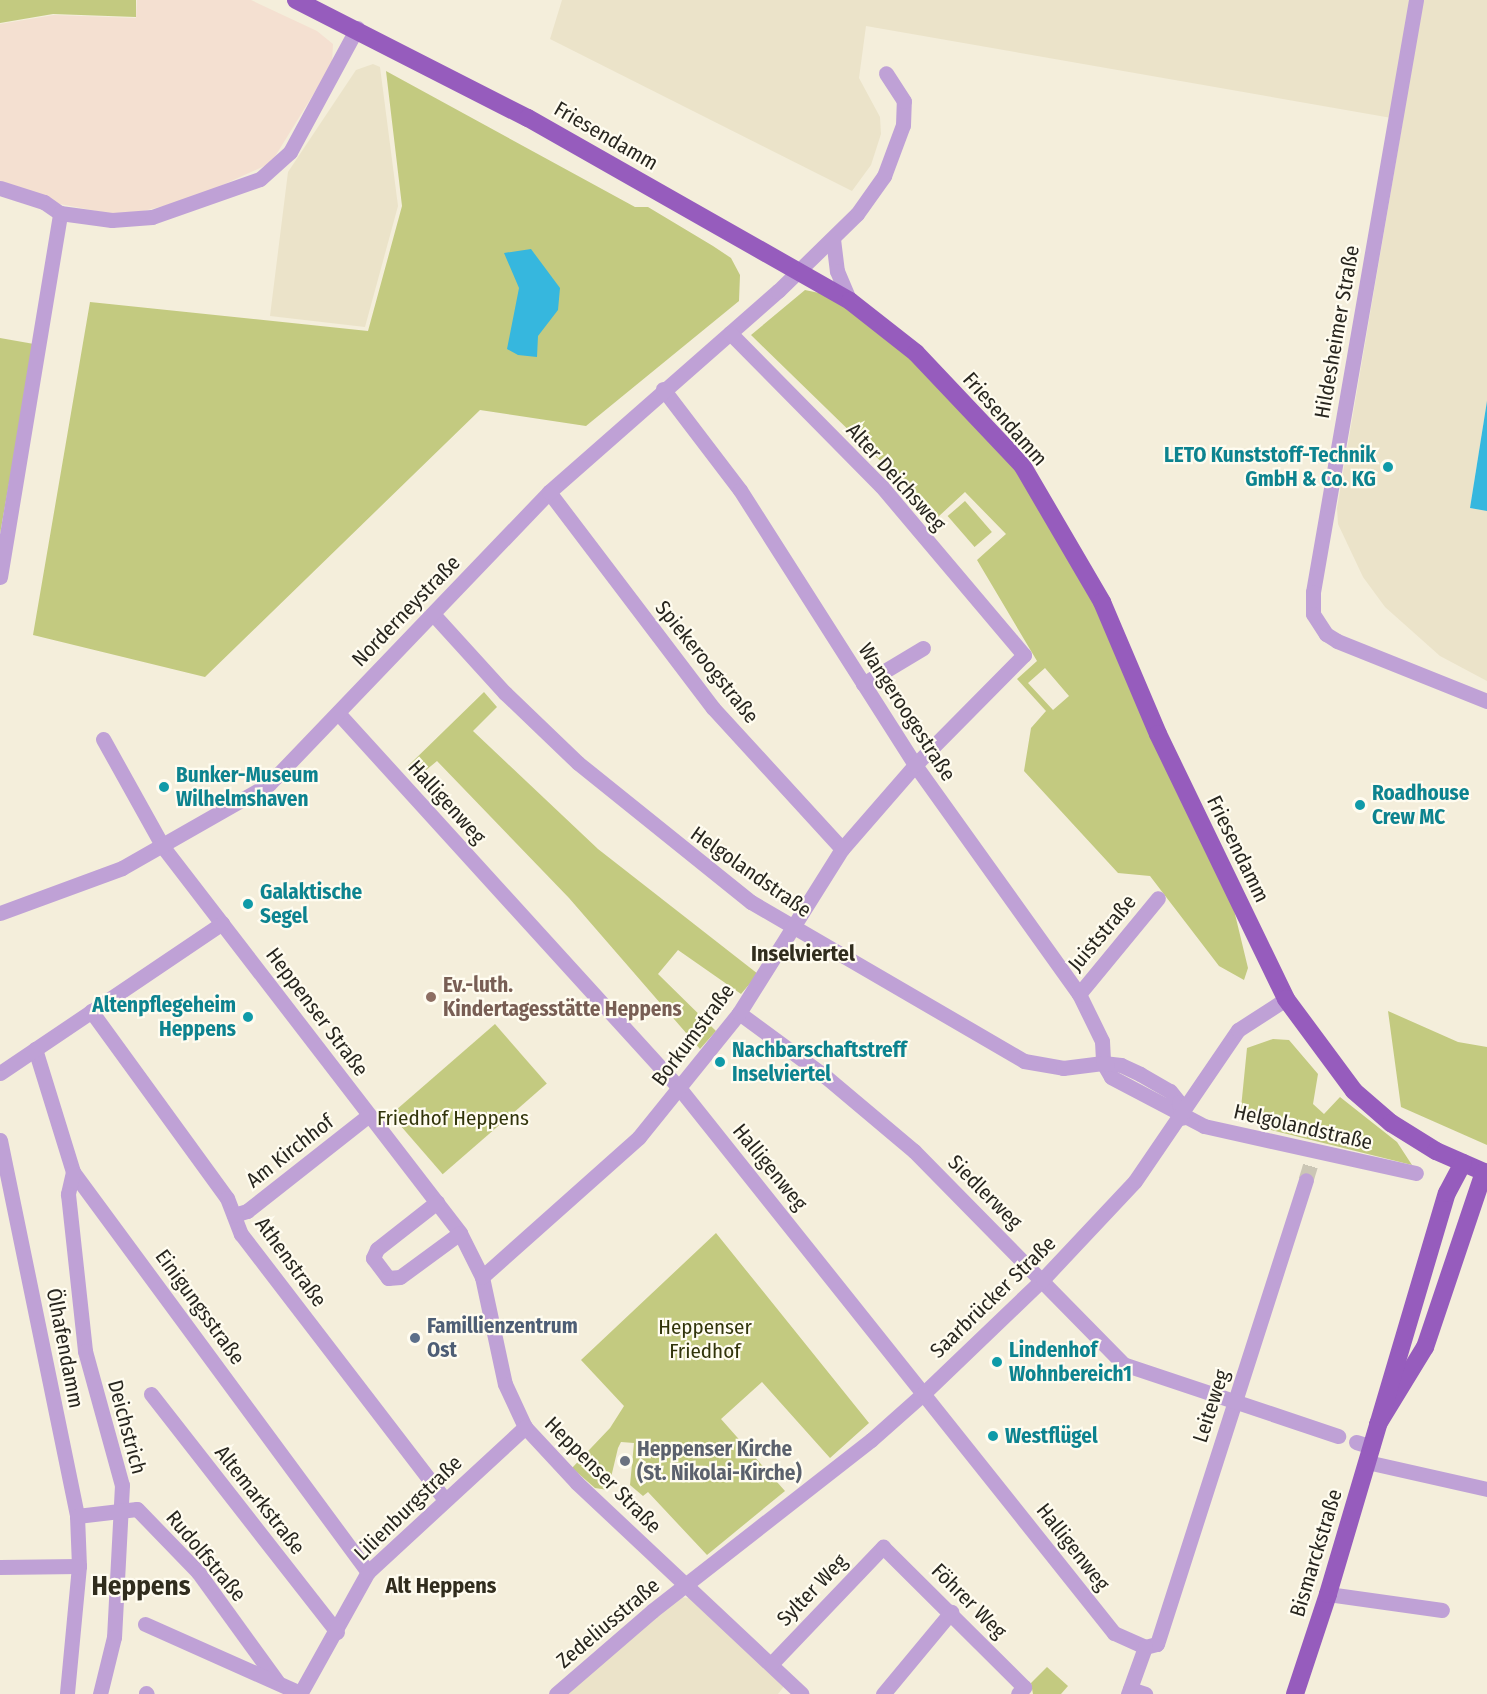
<!DOCTYPE html>
<meta charset="utf-8">
<style>
body{margin:0}
#map{position:relative;width:1487px;height:1694px;overflow:hidden;background:#f4eedb;font-family:"Fira Sans Condensed",sans-serif}
div>[style]{position:absolute}
[style*='--x']{left:calc(var(--x)*1px);top:calc(var(--y)*1px);width:calc(var(--w)*1px);rotate:calc(var(--a)*1deg)}
.commercial>*{inset:0;background:#f4e0d1}
.built>*{inset:0;background:#ebe3c9}
.green>*{inset:0;background:#c3ca80;transform-origin:0 0}
.water>*{inset:0;background:#36b7de}
.minor-tunnel>*{height:15px;margin-top:-7.5px;transform-origin:0;background:repeating-linear-gradient(90deg,#cbc6b5 0 15px,transparent 0 23px)}
.minor>*{height:15px;margin:-7.5px;padding:0 7.5px;transform-origin:7.5px;border-radius:7.5px;background:#bfa1d6}
.major>*{height:18px;margin:-9px;padding:0 9px;transform-origin:9px;border-radius:9px;background:#965cbd}
.dots>*{width:16px;height:16px;translate:-50% -50%;box-sizing:border-box;border:3px solid #fffcf0;border-radius:50%}
span{translate:-50% -50%;white-space:nowrap;text-align:center;line-height:1.15;-webkit-text-stroke:4.5px #fffcf0;paint-order:stroke}
.street-label{font-size:21px;color:#28261f}
.culture-label{font-size:21px;color:#0d838f;font-weight:700}
.right{translate:-100% -50%;text-align:right}
.left{translate:0 -50%;text-align:left}
.education-label{font-size:21px;color:#785e54;font-weight:700}
.park-label{font-size:21px;color:#31340a}
.service-label{font-size:21px;color:#4e5e75;font-weight:700}
.worship-label{font-size:21px;color:#5b616d;font-weight:700}
.neighbourhood-label{font-size:22px;color:#312d1e;font-weight:700}
.district-label{font-size:27px;color:#312d1e;font-weight:700}
</style>
<div id="map">
<div class="commercial">
<div style="clip-path:polygon(137px 0,251px 0,317px 31px,333px 44px,332px 64px,271px 163px,192px 199px,123px 216px,60px 204px,0 186px,0 24px,54px 15px,136px 18px)"></div>
</div>
<div class="built">
<div style="clip-path:polygon(562px 0,1487px 0,1487px 401px,1470px 508px,1487px 511px,1487px 681px,1440px 656px,1385px 607px,1363px 577px,1338px 524px,1337px 508px,1403px 120px,866px 26px,859px 78px,880px 117px,881px 134px,871px 165px,852px 191px,550px 39px)"></div>
<div style="clip-path:polygon(373px 64px,380px 67px,398px 206px,365px 327px,270px 316px,288px 172px,356px 70px)"></div>
<div style="clip-path:polygon(680px 1597px,698px 1599px,785px 1685px,778px 1694px,567px 1694px)"></div>
</div>
<div class="green">
<div style="clip-path:polygon(0 0,136px 0,136px 17px,53px 14px,0 23px)"></div>
<div style="clip-path:polygon(386px 71px,635px 207px,648px 207px,713px 246px,731px 258px,740px 275px,739px 301px,586px 426px,480px 410px,205px 677px,33px 635px,90px 302px,368px 331px,402px 206px)"></div>
<div style="clip-path:polygon(evenodd,805px 290px,833px 296px,915px 354px,1019px 466px,1100px 603px,1234px 910px,1248px 968px,1244px 980px,1219px 966px,1150px 876px,1118px 873px,1024px 771px,1031px 728px,1046px 711px,1017px 679px,1037px 661px,977px 560px,1006px 534px,965px 492px,938px 517px,751px 335px,805px 290px,1045px 668px,1069px 696px,1053px 710px,1028px 683px,1045px 668px)"></div>
<div style="clip-path:polygon(0 338px,34px 344px,0 534px)"></div>
<div style="left:965px;top:501px;width:41px;height:23px;rotate:49deg"></div>
<div style="clip-path:polygon(484px 692px,497px 707px,473px 731px,598px 849px,758px 974px,741px 994px,678px 950px,658px 974px,716px 1031px,700px 1049px,569px 898px,437px 761px,419px 776px,408px 766px)"></div>
<div style="clip-path:polygon(1388px 1011px,1458px 1042px,1487px 1047px,1487px 1145px,1401px 1107px)"></div>
<div style="left:495px;top:1024px;width:79px;height:138px;rotate:49deg"></div>
<div style="clip-path:polygon(1273px 1039px,1289px 1040px,1318px 1074px,1313px 1104px,1324px 1114px,1340px 1097px,1397px 1142px,1412px 1165px,1271px 1130px,1240px 1118px,1247px 1048px)"></div>
<div style="clip-path:polygon(716px 1233px,869px 1423px,830px 1458px,762px 1382px,721px 1419px,785px 1491px,707px 1555px,648px 1492px,643px 1496px,630px 1485px,634px 1443px,621px 1442px,618px 1448px,608px 1490px,595px 1488px,572px 1468px,610px 1428px,624px 1406px,581px 1360px)"></div>
<div style="clip-path:polygon(1047px 1667px,1068px 1686px,1061px 1694px,1033px 1694px,1031px 1683px)"></div>
</div>
<div class="water">
<div style="clip-path:polygon(531px 249px,560px 288px,558px 310px,538px 336px,537px 357px,518px 355px,507px 349px,519px 288px,504px 253px)"></div>
<div style="clip-path:polygon(1487px 401px,1487px 511px,1470px 508px)"></div>
</div>
<div class="minor-tunnel">
<div style="--x:1306;--y:1180;--w:21;--a:-73"></div>
</div>
<div class="minor">
<div style="--x:1416;--y:0;--w:601;--a:99.87"></div>
<div style="--x:1313;--y:592;--w:22;--a:90"></div>
<div style="--x:1313;--y:614;--w:24;--a:57"></div>
<div style="--x:1326;--y:634;--w:13;--a:32"></div>
<div style="--x:1337;--y:641;--w:162;--a:21.8"></div>
<div style="--x:0;--y:188;--w:46;--a:17.7"></div>
<div style="--x:44;--y:202;--w:19;--a:35"></div>
<div style="--x:833;--y:239;--w:32;--a:83"></div>
<div style="--x:837;--y:271;--w:33;--a:67"></div>
<div style="--x:663;--y:389;--w:127;--a:52.7"></div>
<div style="--x:740;--y:490;--w:326;--a:57.5"></div>
<div style="--x:915;--y:765;--w:282;--a:54.4"></div>
<div style="--x:1079;--y:994;--w:52;--a:63.9"></div>
<div style="--x:1102;--y:1041;--w:22;--a:87"></div>
<div style="--x:1103;--y:1063;--w:16;--a:60"></div>
<div style="--x:1111;--y:1077;--w:105;--a:27.8"></div>
<div style="--x:1204;--y:1126;--w:217;--a:12.5"></div>
<div style="--x:549;--y:492;--w:271;--a:52.8"></div>
<div style="--x:713;--y:708;--w:191;--a:47.5"></div>
<div style="--x:0;--y:577;--w:369;--a:-80.6"></div>
<div style="--x:60;--y:213;--w:52;--a:7.7"></div>
<div style="--x:112;--y:220;--w:40;--a:-4.3"></div>
<div style="--x:152;--y:217;--w:114;--a:-19.4"></div>
<div style="--x:260;--y:179;--w:40;--a:-42"></div>
<div style="--x:290;--y:152;--w:141;--a:-61.6"></div>
<div style="--x:433;--y:614;--w:107;--a:47.7"></div>
<div style="--x:505;--y:693;--w:101;--a:43.8"></div>
<div style="--x:578;--y:763;--w:222;--a:38.8"></div>
<div style="--x:751;--y:902;--w:316;--a:30.2"></div>
<div style="--x:1024;--y:1061;--w:40;--a:10"></div>
<div style="--x:1063;--y:1068;--w:40;--a:-7.1"></div>
<div style="--x:1103;--y:1063;--w:18;--a:6"></div>
<div style="--x:1121;--y:1065;--w:21;--a:25"></div>
<div style="--x:1140;--y:1074;--w:34;--a:30"></div>
<div style="--x:1170;--y:1091;--w:14;--a:51"></div>
<div style="--x:1179;--y:1102;--w:16;--a:79"></div>
<div style="--x:863;--y:684;--w:70;--a:-31"></div>
<div style="--x:338;--y:713;--w:508;--a:47.71"></div>
<div style="--x:680;--y:1089;--w:696;--a:51.42"></div>
<div style="--x:1114;--y:1633;--w:34;--a:24"></div>
<div style="--x:1145;--y:1647;--w:12;--a:-14"></div>
<div style="--x:1157;--y:1644;--w:487;--a:-72.2"></div>
<div style="--x:103;--y:739;--w:124;--a:60.9"></div>
<div style="--x:163;--y:847;--w:487;--a:52.4"></div>
<div style="--x:460;--y:1233;--w:49;--a:63.4"></div>
<div style="--x:482;--y:1277;--w:109;--a:77.9"></div>
<div style="--x:505;--y:1384;--w:47;--a:65.1"></div>
<div style="--x:525;--y:1427;--w:76;--a:47.1"></div>
<div style="--x:577;--y:1483;--w:308;--a:43.2"></div>
<div style="--x:0;--y:913;--w:130;--a:-20.2"></div>
<div style="--x:122;--y:868;--w:169;--a:-29.7"></div>
<div style="--x:269;--y:784;--w:405;--a:-46.2"></div>
<div style="--x:549;--y:492;--w:305;--a:-41.3"></div>
<div style="--x:778;--y:291;--w:110;--a:-44.3"></div>
<div style="--x:857;--y:214;--w:47;--a:-54.6"></div>
<div style="--x:884;--y:176;--w:54;--a:-69.6"></div>
<div style="--x:903;--y:125;--w:24;--a:-88"></div>
<div style="--x:904;--y:101;--w:33;--a:-123"></div>
<div style="--x:1079;--y:994;--w:124;--a:-50.5"></div>
<div style="--x:91;--y:1011;--w:231;--a:54"></div>
<div style="--x:227;--y:1198;--w:39;--a:69"></div>
<div style="--x:241;--y:1234;--w:335;--a:52.5"></div>
<div style="--x:739;--y:1013;--w:108;--a:36.3"></div>
<div style="--x:826;--y:1077;--w:115;--a:40.1"></div>
<div style="--x:914;--y:1151;--w:298;--a:45.5"></div>
<div style="--x:1123;--y:1364;--w:227;--a:18.5"></div>
<div style="--x:35;--y:1049;--w:129;--a:72.8"></div>
<div style="--x:73;--y:1172;--w:497;--a:53.6"></div>
<div style="--x:0;--y:1073;--w:268;--a:-34"></div>
<div style="--x:0;--y:1140;--w:384;--a:78.4"></div>
<div style="--x:77;--y:1516;--w:50;--a:87.7"></div>
<div style="--x:79;--y:1566;--w:129;--a:95.4"></div>
<div style="--x:73;--y:1172;--w:23;--a:103"></div>
<div style="--x:68;--y:1194;--w:158;--a:83.8"></div>
<div style="--x:85;--y:1351;--w:139;--a:74.6"></div>
<div style="--x:122;--y:1485;--w:152;--a:93"></div>
<div style="--x:114;--y:1637;--w:59;--a:103.8"></div>
<div style="--x:437;--y:1202;--w:76;--a:141.9"></div>
<div style="--x:377;--y:1249;--w:10;--a:114"></div>
<div style="--x:373;--y:1258;--w:25;--a:53"></div>
<div style="--x:388;--y:1278;--w:12;--a:-5"></div>
<div style="--x:400;--y:1277;--w:74;--a:-36.3"></div>
<div style="--x:234;--y:1215;--w:14;--a:-17"></div>
<div style="--x:247;--y:1211;--w:155;--a:-38.2"></div>
<div style="--x:482;--y:1277;--w:210;--a:-41.7"></div>
<div style="--x:639;--y:1137;--w:159;--a:-51.1"></div>
<div style="--x:739;--y:1013;--w:194;--a:-57.9"></div>
<div style="--x:842;--y:849;--w:111;--a:-49"></div>
<div style="--x:915;--y:765;--w:155;--a:-45.3"></div>
<div style="--x:1024;--y:655;--w:221;--a:-130.2"></div>
<div style="--x:881;--y:486;--w:215;--a:-134.6"></div>
<div style="--x:151;--y:1394;--w:302;--a:52"></div>
<div style="--x:1356;--y:1442;--w:17;--a:17"></div>
<div style="--x:1367;--y:1462;--w:123;--a:12.7"></div>
<div style="--x:77;--y:1516;--w:60;--a:-6.7"></div>
<div style="--x:137;--y:1509;--w:88;--a:45.9"></div>
<div style="--x:198;--y:1572;--w:135;--a:54.1"></div>
<div style="--x:0;--y:1567;--w:79;--a:-0.7"></div>
<div style="--x:1328;--y:1594;--w:115;--a:8"></div>
<div style="--x:145;--y:1624;--w:170;--a:24"></div>
<div style="--x:772;--y:1663;--w:161;--a:-46.3"></div>
<div style="--x:883;--y:1547;--w:199;--a:44.8"></div>
<div style="--x:1024;--y:1687;--w:9;--a:131"></div>
<div style="--x:1130;--y:1689;--w:16;--a:18"></div>
<div style="--x:146;--y:1693;--w:1;--a:45"></div>
<div style="--x:300;--y:1694;--w:140;--a:-60.9"></div>
<div style="--x:368;--y:1572;--w:214;--a:-42.7"></div>
<div style="--x:556;--y:1694;--w:127;--a:-40.8"></div>
<div style="--x:652;--y:1611;--w:278;--a:-38"></div>
<div style="--x:871;--y:1440;--w:71;--a:-41.6"></div>
<div style="--x:924;--y:1393;--w:165;--a:-43.8"></div>
<div style="--x:1043;--y:1279;--w:134;--a:-46.8"></div>
<div style="--x:1135;--y:1181;--w:183;--a:-55.7"></div>
<div style="--x:1238;--y:1030;--w:57;--a:-32.9"></div>
<div style="--x:883;--y:1694;--w:107;--a:-50.3"></div>
<div style="--x:1128;--y:1694;--w:50;--a:-70.1"></div>
</div>
<div class="major">
<div style="--x:296;--y:0;--w:260;--a:27"></div>
<div style="--x:528;--y:118;--w:370;--a:29.6"></div>
<div style="--x:850;--y:301;--w:84;--a:38.2"></div>
<div style="--x:916;--y:353;--w:154;--a:46.6"></div>
<div style="--x:1022;--y:465;--w:159;--a:59.7"></div>
<div style="--x:1102;--y:602;--w:143;--a:67"></div>
<div style="--x:1158;--y:734;--w:294;--a:64.2"></div>
<div style="--x:1286;--y:999;--w:114;--a:53.5"></div>
<div style="--x:1354;--y:1091;--w:49;--a:40.9"></div>
<div style="--x:1391;--y:1123;--w:53;--a:31.9"></div>
<div style="--x:1436;--y:1151;--w:52;--a:23.6"></div>
<div style="--x:1484;--y:1172;--w:185;--a:108.6"></div>
<div style="--x:1425;--y:1347;--w:90;--a:121.4"></div>
<div style="--x:1295;--y:1694;--w:105;--a:-71.7"></div>
<div style="--x:1328;--y:1594;--w:418;--a:-73.5"></div>
<div style="--x:1447;--y:1193;--w:34;--a:-62"></div>
</div>
<div class="dots">
<div style="left:1388px;top:467px;background:#0f9aa8"></div>
<div style="left:164px;top:787px;background:#0f9aa8"></div>
<div style="left:1360px;top:805px;background:#0f9aa8"></div>
<div style="left:248px;top:904px;background:#0f9aa8"></div>
<div style="left:431px;top:997px;background:#8d6e63"></div>
<div style="left:248px;top:1017px;background:#0f9aa8"></div>
<div style="left:720px;top:1062px;background:#0f9aa8"></div>
<div style="left:415px;top:1338px;background:#5c6f8a"></div>
<div style="left:997px;top:1362px;background:#0f9aa8"></div>
<div style="left:993px;top:1436px;background:#0f9aa8"></div>
<div style="left:625px;top:1461px;background:#6b7280"></div>
</div>
<div class="street-label">
<span style="left:606px;top:136px;rotate:30deg">Friesendamm</span>
<span style="left:1337px;top:332px;rotate:-80deg">Hildesheimer Straße</span>
<span style="left:1005px;top:419px;rotate:49deg">Friesendamm</span>
<span style="left:896px;top:477px;rotate:48deg">Alter Deichsweg</span>
<span style="left:406px;top:611px;rotate:-46deg">Norderneystraße</span>
<span style="left:707px;top:662px;rotate:51deg">Spiekeroogstraße</span>
<span style="left:907px;top:712px;rotate:57deg">Wangeroogestraße</span>
<span style="left:447px;top:802px;rotate:48deg">Halligenweg</span>
<span style="left:1238px;top:849px;rotate:64deg">Friesendamm</span>
<span style="left:751px;top:872px;rotate:35deg">Helgolandstraße</span>
<span style="left:1102px;top:933px;rotate:-50deg">Juiststraße</span>
<span style="left:317px;top:1012px;rotate:53deg">Heppenser Straße</span>
<span style="left:693px;top:1035px;rotate:-53deg">Borkumstraße</span>
<span style="left:1303px;top:1127px;rotate:13deg">Helgolandstraße</span>
<span style="left:290px;top:1151px;rotate:-38deg">Am Kirchhof</span>
<span style="left:770px;top:1167px;rotate:51deg">Halligenweg</span>
<span style="left:985px;top:1192px;rotate:45deg">Siedlerweg</span>
<span style="left:291px;top:1262px;rotate:54deg">Athenstraße</span>
<span style="left:993px;top:1297px;rotate:-44deg">Saarbrücker Straße</span>
<span style="left:200px;top:1307px;rotate:54deg">Einigungsstraße</span>
<span style="left:65px;top:1348px;rotate:79deg">Ölhafendamm</span>
<span style="left:1211px;top:1406px;rotate:-72deg">Leiteweg</span>
<span style="left:127px;top:1427px;rotate:75deg">Deichstrich</span>
<span style="left:603px;top:1475px;rotate:45deg">Heppenser Straße</span>
<span style="left:260px;top:1500px;rotate:52deg">Altemarkstraße</span>
<span style="left:408px;top:1508px;rotate:-44deg">Lilienburgstraße</span>
<span style="left:1073px;top:1547px;rotate:52deg">Halligenweg</span>
<span style="left:1316px;top:1553px;rotate:-73deg">Bismarckstraße</span>
<span style="left:206px;top:1556px;rotate:50deg">Rudolfstraße</span>
<span style="left:812px;top:1590px;rotate:-46deg">Sylter Weg</span>
<span style="left:969px;top:1601px;rotate:45deg">Föhrer Weg</span>
<span style="left:608px;top:1623px;rotate:-40deg">Zedeliusstraße</span>
</div>
<div class="culture-label">
<span class="right" style="left:1376px;top:467px">LETO Kunststoff-Technik<br>GmbH &amp; Co. KG</span>
<span class="left" style="left:176px;top:787px">Bunker-Museum<br>Wilhelmshaven</span>
<span class="left" style="left:1372px;top:805px">Roadhouse<br>Crew MC</span>
<span class="left" style="left:260px;top:904px">Galaktische<br>Segel</span>
<span class="right" style="left:236px;top:1017px">Altenpflegeheim<br>Heppens</span>
<span class="left" style="left:732px;top:1062px">Nachbarschaftstreff<br>Inselviertel</span>
<span class="left" style="left:1009px;top:1362px">Lindenhof<br>Wohnbereich1</span>
<span class="left" style="left:1005px;top:1436px">Westflügel</span>
</div>
<div class="education-label">
<span class="left" style="left:443px;top:997px">Ev.-luth.<br>Kindertagesstätte Heppens</span>
</div>
<div class="park-label">
<span style="left:453px;top:1118px">Friedhof Heppens</span>
<span style="left:705px;top:1339px">Heppenser<br>Friedhof</span>
</div>
<div class="service-label">
<span class="left" style="left:427px;top:1338px">Famillienzentrum<br>Ost</span>
</div>
<div class="worship-label">
<span class="left" style="left:637px;top:1461px">Heppenser Kirche<br>(St. Nikolai-Kirche)</span>
</div>
<div class="neighbourhood-label">
<span style="left:803px;top:954px">Inselviertel</span>
<span style="left:441px;top:1586px">Alt Heppens</span>
</div>
<div class="district-label">
<span style="left:141px;top:1587px">Heppens</span>
</div>
</div>
